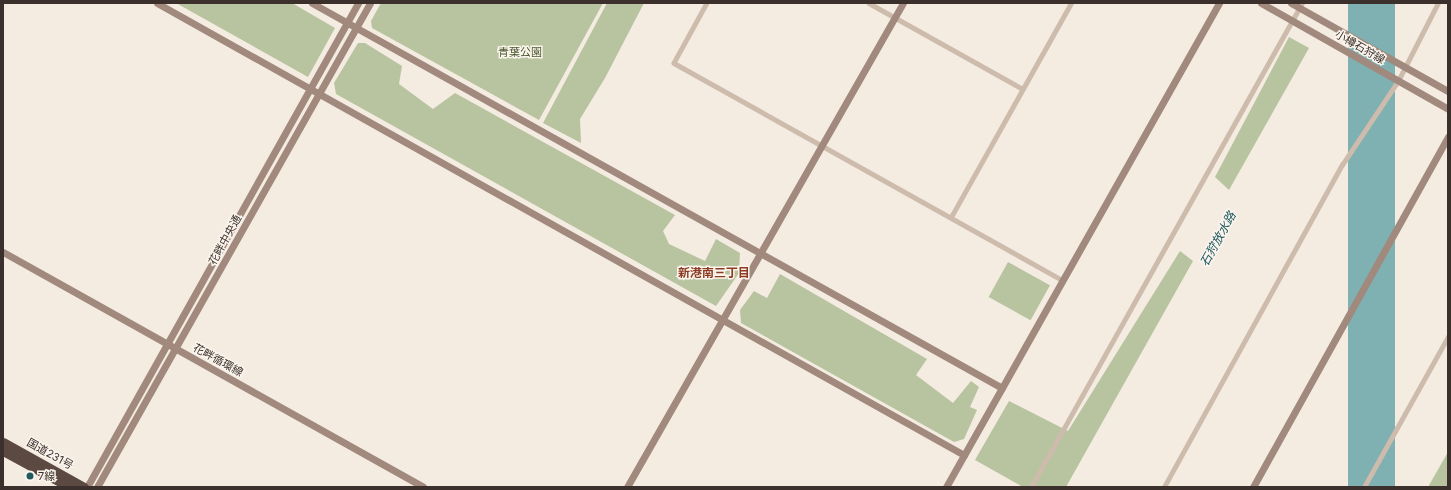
<!DOCTYPE html>
<meta charset="utf-8">
<style>
body{margin:0}
#map{position:relative;width:1451px;height:490px;overflow:hidden;background:#f4ebe1;font-family:Inter,"Noto Sans JP",sans-serif}
div>[style]{position:absolute}
[style*='--x']{left:calc(var(--x)*1px);top:calc(var(--y)*1px);width:calc(var(--w)*1px);rotate:calc(var(--a)*1deg)}
.green>*{inset:0;background:#b8c4a0;transform-origin:0 0}
.water>*{inset:0;background:#7fb0b2;transform-origin:0 0}
.street>*{height:4.5px;margin:-2.25px;padding:0 2.25px;transform-origin:2.25px;border-radius:2.25px;background:#cdbbac}
.secondary>*{height:7px;margin:-3.5px;padding:0 3.5px;transform-origin:3.5px;border-radius:3.5px;background:#a18a7d}
.highway>*{height:9px;margin:-4.5px;padding:0 4.5px;transform-origin:4.5px;border-radius:4.5px;background:#5c4a42}
.dots>*{width:11px;height:11px;translate:-50% -50%;box-sizing:border-box;border:2px solid #fbf5ee;border-radius:50%}
span{translate:-50% -50%;white-space:nowrap;text-align:center;line-height:1.15;-webkit-text-stroke:3px #fbf5ee;paint-order:stroke}
.street-label{font-size:11px;color:#3b302b}
.park-label{font-size:11px;color:#4a5a2e}
.poi-label{font-size:11px;color:#3b302b}
.left{translate:0 -50%;text-align:left}
.water-label{font-size:12px;color:#1f5a5e;font-style:italic}
.neighbourhood-label{font-size:12px;color:#8c3b22;font-weight:700}
.frame{position:absolute;inset:0;border:4px solid #3b302b;pointer-events:none}
</style>
<div id="map">
<div class="green">
<div style="clip-path:polygon(176px 3px,292px 3px,335px 28px,308px 77px)"></div>
<div style="clip-path:polygon(381px 3px,603px 3px,539px 120px,372px 28px,371px 21px)"></div>
<div style="clip-path:polygon(607px 3px,644px 3px,605px 78px,580px 119px,581px 143px,543px 123px)"></div>
<div style="clip-path:polygon(1289px 37px,1309px 48px,1229px 190px,1215px 177px)"></div>
<div style="clip-path:polygon(358px 43px,365px 43px,402px 66px,399px 84px,433px 109px,455px 93px,675px 215px,663px 231px,669px 244px,705px 261px,716px 239px,740px 253px,739px 273px,716px 306px,336px 94px,334px 83px)"></div>
<div style="clip-path:polygon(1180px 251px,1193px 261px,1066px 487px,1023px 487px,975px 460px,1009px 401px,1068px 431px)"></div>
<div style="left:1008px;top:262px;width:48px;height:40px;rotate:29deg"></div>
<div style="clip-path:polygon(780px 274px,927px 359px,916px 375px,953px 403px,971px 381px,979px 387px,970px 407px,977px 410px,964px 439px,954px 442px,741px 323px,740px 310px,754px 291px,767px 298px)"></div>
<div style="clip-path:polygon(1448px 452px,1448px 487px,1428px 487px)"></div>
</div>
<div class="water">
<div style="left:1348px;top:3px;width:47px;height:555px"></div>
</div>
<div class="street">
<div style="--x:707;--y:3;--w:68;--a:118.8"></div>
<div style="--x:674;--y:63;--w:445;--a:29.2"></div>
<div style="--x:869;--y:3;--w:176;--a:29.2"></div>
<div style="--x:951;--y:217;--w:245;--a:-60.7"></div>
<div style="--x:1031;--y:487;--w:555;--a:-60.75"></div>
<div style="--x:1164;--y:487;--w:368;--a:-61.1"></div>
<div style="--x:1342;--y:165;--w:101;--a:-56.3"></div>
<div style="--x:1398;--y:81;--w:88;--a:-62.9"></div>
<div style="--x:1364;--y:487;--w:172;--a:-60.8"></div>
</div>
<div class="secondary">
<div style="--x:157;--y:3;--w:925;--a:29.25"></div>
<div style="--x:312;--y:3;--w:790;--a:29.16"></div>
<div style="--x:1261;--y:3;--w:215;--a:29.5"></div>
<div style="--x:1291;--y:3;--w:180;--a:29.3"></div>
<div style="--x:3;--y:252;--w:481;--a:29.2"></div>
<div style="--x:87;--y:487;--w:555;--a:-60.75"></div>
<div style="--x:97;--y:487;--w:556;--a:-60.57"></div>
<div style="--x:627;--y:487;--w:557;--a:-60.31"></div>
<div style="--x:946;--y:487;--w:556;--a:-60.57"></div>
<div style="--x:1253;--y:487;--w:401;--a:-60.9"></div>
</div>
<div class="highway">
<div style="--x:3;--y:442;--w:93;--a:29.1"></div>
<div style="--x:3;--y:451;--w:75;--a:28.6"></div>
</div>
<div class="dots">
<div style="left:30px;top:476px;background:#1f5a5e"></div>
</div>
<div class="street-label">
<span style="left:1360px;top:47px;rotate:30deg">小樽石狩線</span>
<span style="left:225px;top:240px;rotate:-61deg">花畔中央通</span>
<span style="left:218px;top:360px;rotate:29deg">花畔循環線</span>
<span style="left:50px;top:454px;rotate:29deg">国道231号</span>
</div>
<div class="park-label">
<span style="left:520px;top:52px">青葉公園</span>
</div>
<div class="poi-label">
<span class="left" style="left:38px;top:476px">7線</span>
</div>
<div class="water-label">
<span style="left:1218px;top:239px;rotate:-61deg">石狩放水路</span>
</div>
<div class="neighbourhood-label">
<span style="left:714px;top:273px">新港南三丁目</span>
</div>
<div class="frame"></div>
</div>
